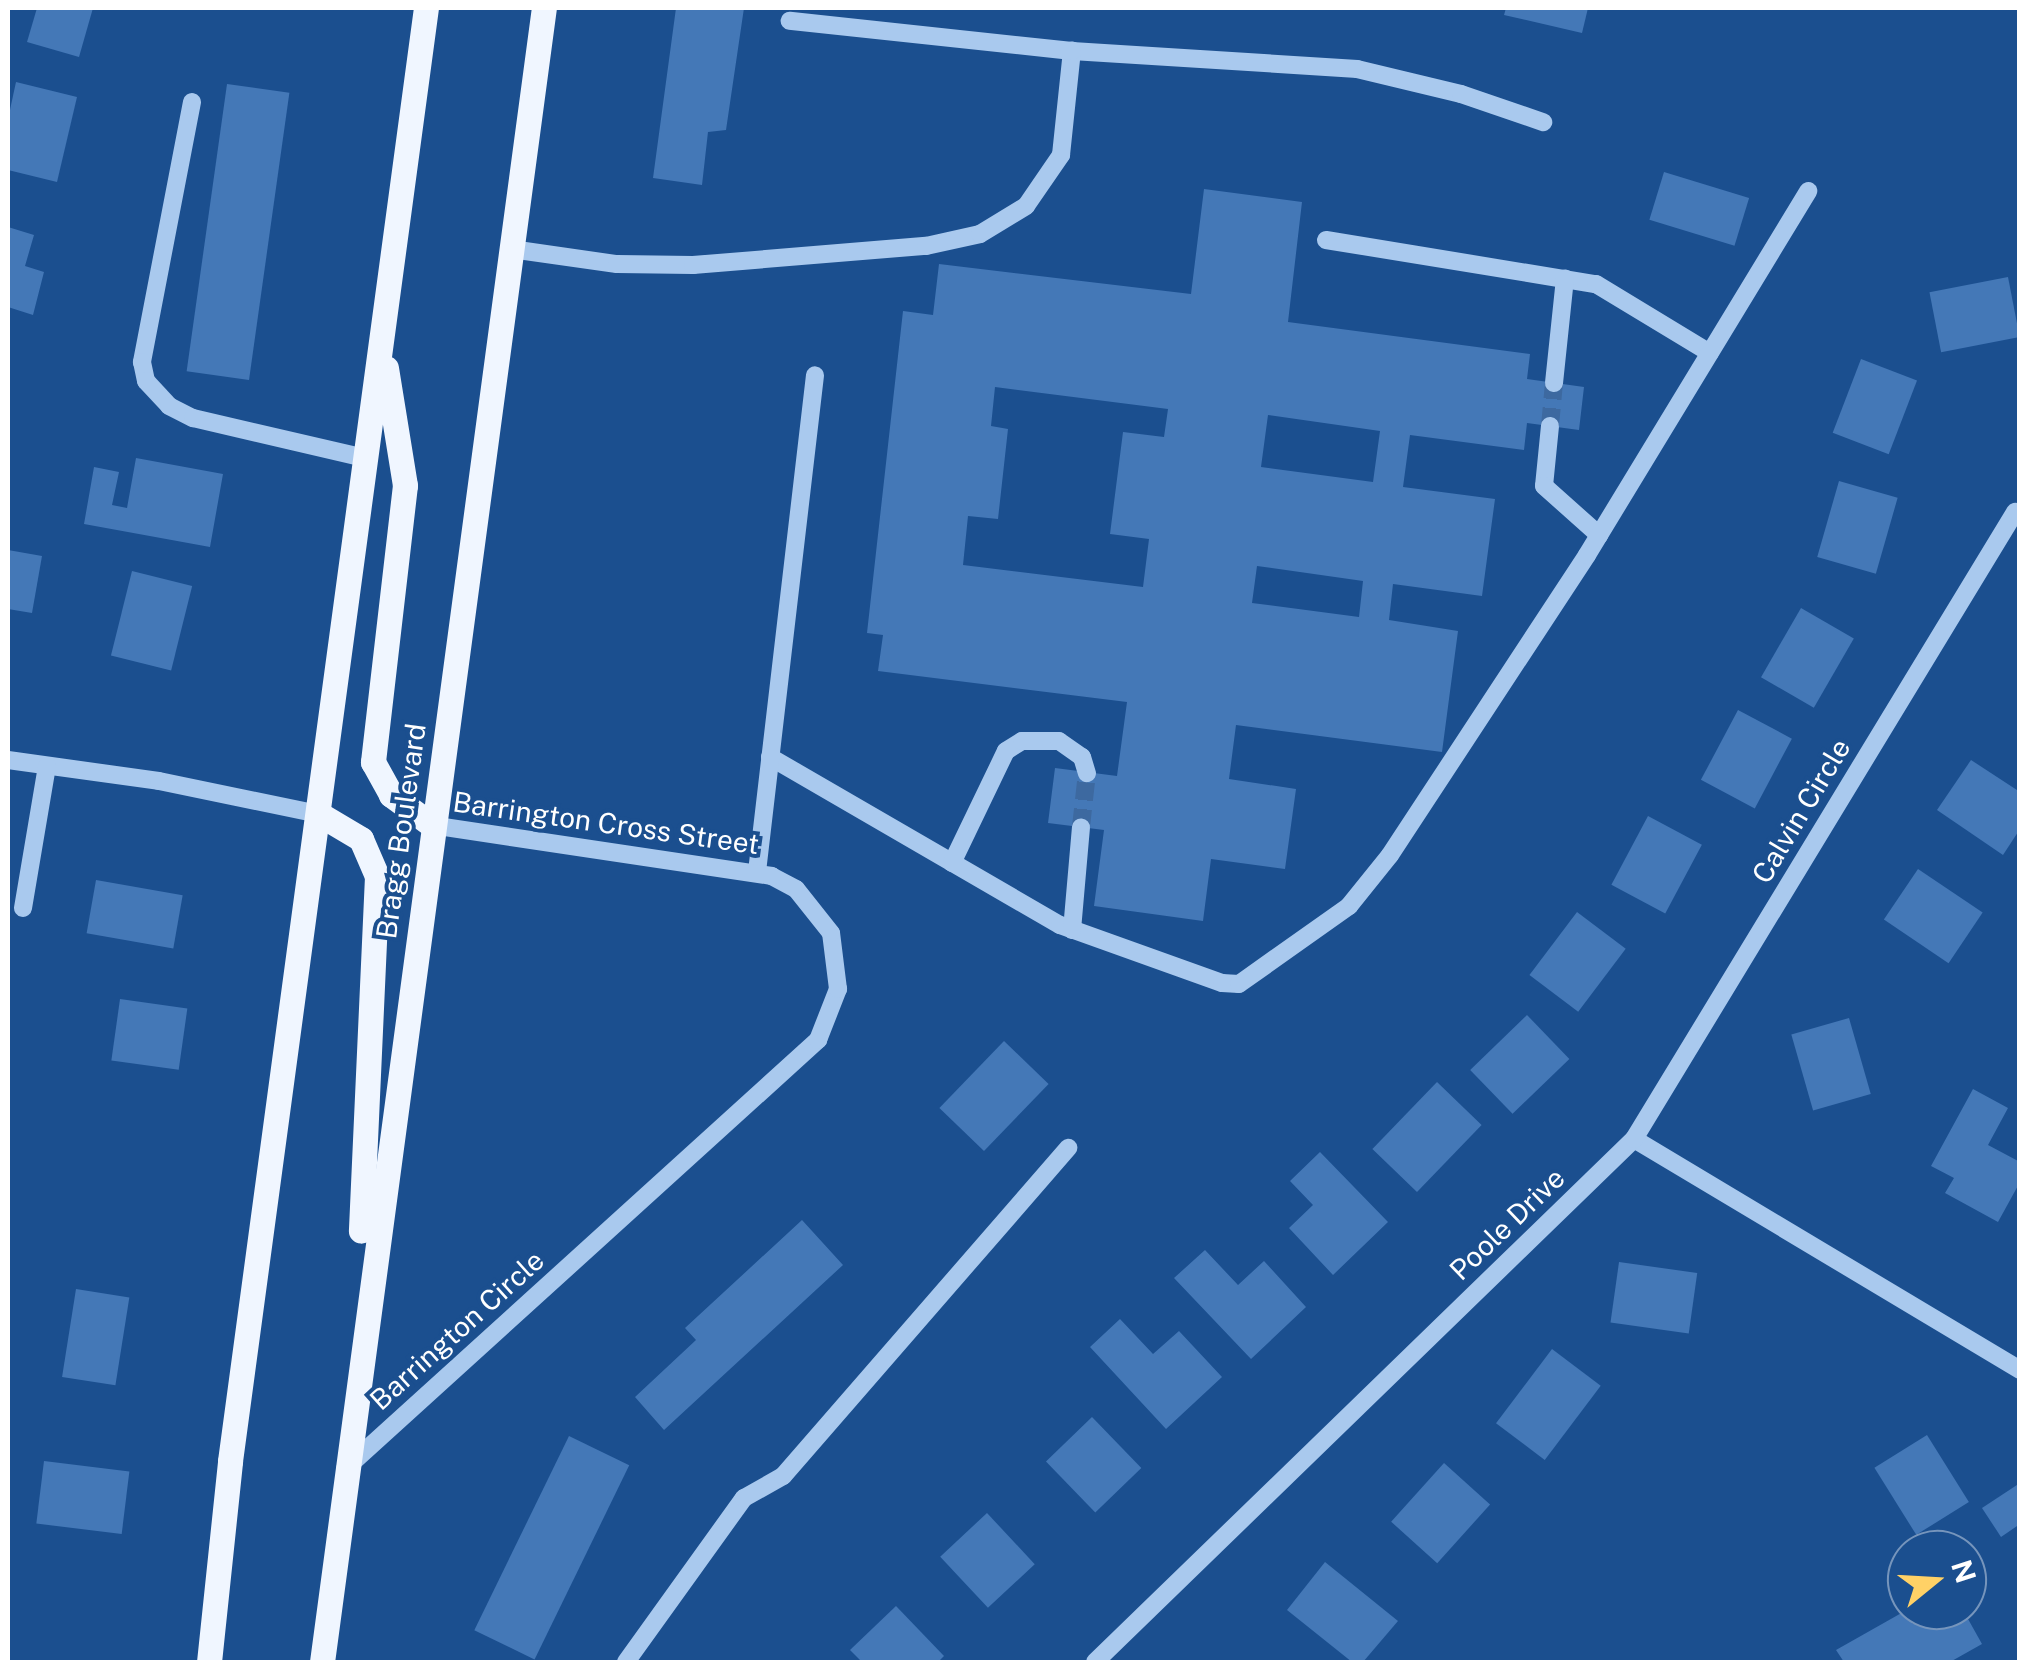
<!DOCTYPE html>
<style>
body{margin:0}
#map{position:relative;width:2027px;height:1670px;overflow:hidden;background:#1b4f8f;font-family:"Public Sans",sans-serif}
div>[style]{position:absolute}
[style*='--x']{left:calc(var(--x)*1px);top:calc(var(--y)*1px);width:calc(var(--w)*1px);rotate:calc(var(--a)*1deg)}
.building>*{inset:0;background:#4478b7;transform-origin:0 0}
.minor-tunnel>*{height:18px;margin-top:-9px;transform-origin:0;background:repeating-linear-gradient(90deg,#3d69a0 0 18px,transparent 0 27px)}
.minor>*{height:18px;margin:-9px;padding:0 9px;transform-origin:9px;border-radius:9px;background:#a9c9ee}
.major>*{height:25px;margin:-12.5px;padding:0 12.5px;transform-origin:12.5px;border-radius:12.5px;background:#f0f6ff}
span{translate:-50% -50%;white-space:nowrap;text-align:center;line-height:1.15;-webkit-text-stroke:8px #1b4f8f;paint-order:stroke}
.street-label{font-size:28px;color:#fff}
.frame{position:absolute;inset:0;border:10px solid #fff;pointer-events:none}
.north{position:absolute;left:1887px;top:1530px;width:100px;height:100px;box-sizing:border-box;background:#1b4f8f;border:2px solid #7695bc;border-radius:50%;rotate:72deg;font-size:28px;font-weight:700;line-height:40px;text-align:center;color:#fff}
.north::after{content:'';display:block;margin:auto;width:35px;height:45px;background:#ffd166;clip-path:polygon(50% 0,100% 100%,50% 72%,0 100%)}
</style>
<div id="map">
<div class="building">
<div style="clip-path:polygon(37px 8px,93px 8px,79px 57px,27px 42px)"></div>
<div style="clip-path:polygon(676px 8px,744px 8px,726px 130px,708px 132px,702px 185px,653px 178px)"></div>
<div style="clip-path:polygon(1506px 8px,1588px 8px,1582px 33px,1504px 15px)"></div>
<div style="clip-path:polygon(16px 82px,77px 97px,57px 182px,8px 170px,8px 119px)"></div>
<div style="left:227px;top:84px;width:63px;height:290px;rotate:8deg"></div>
<div style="left:1664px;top:172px;width:89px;height:50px;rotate:17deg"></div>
<div style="clip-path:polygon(evenodd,1204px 189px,1302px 202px,1288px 322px,1530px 354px,1527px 379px,1584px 387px,1579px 430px,1527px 423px,1524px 450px,1410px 435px,1403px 487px,1495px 499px,1482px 596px,1393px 584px,1389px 620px,1458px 631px,1442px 752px,1236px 725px,1229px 779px,1296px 789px,1285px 869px,1211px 859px,1203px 921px,1094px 906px,1104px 830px,1048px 823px,1055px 768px,1117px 776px,1127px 702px,878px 671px,883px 635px,867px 633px,903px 311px,933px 315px,939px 264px,1191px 294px,1204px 189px,995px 387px,1168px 409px,1164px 437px,1123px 432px,1110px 534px,1149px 539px,1143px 587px,963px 565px,968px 516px,998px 519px,1008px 429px,991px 426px,995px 387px,1204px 189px,1268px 415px,1380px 431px,1373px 482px,1261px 467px,1268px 415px,1204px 189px,1257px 566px,1363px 581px,1359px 617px,1252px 603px,1257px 566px)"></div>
<div style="clip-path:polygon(8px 227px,34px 235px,25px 266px,44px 272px,33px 315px,8px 307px)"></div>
<div style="left:2008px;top:277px;width:61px;height:80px;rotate:79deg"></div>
<div style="left:1861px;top:359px;width:60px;height:79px;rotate:21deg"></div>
<div style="clip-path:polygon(136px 458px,223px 474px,210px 547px,84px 524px,94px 467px,119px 472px,112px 505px,127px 508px)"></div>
<div style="left:1839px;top:481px;width:61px;height:79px;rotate:16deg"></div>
<div style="clip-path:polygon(8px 550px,42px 556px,32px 613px,8px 609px)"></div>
<div style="left:132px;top:571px;width:62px;height:87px;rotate:14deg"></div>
<div style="left:1801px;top:608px;width:61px;height:80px;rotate:30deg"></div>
<div style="left:1738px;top:710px;width:61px;height:79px;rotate:28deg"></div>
<div style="clip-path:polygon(1971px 760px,2020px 792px,2020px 829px,2003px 855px,1937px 810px)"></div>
<div style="left:1648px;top:816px;width:61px;height:78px;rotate:28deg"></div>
<div style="left:1918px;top:869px;width:78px;height:61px;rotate:34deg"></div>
<div style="left:96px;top:880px;width:88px;height:54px;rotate:10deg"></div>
<div style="left:1577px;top:912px;width:61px;height:79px;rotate:37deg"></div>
<div style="left:120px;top:999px;width:68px;height:62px;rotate:8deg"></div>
<div style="left:1527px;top:1015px;width:61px;height:79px;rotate:46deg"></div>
<div style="left:1849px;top:1018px;width:79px;height:60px;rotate:74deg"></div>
<div style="left:1004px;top:1041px;width:62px;height:93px;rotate:44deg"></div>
<div style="left:1437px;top:1082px;width:62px;height:93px;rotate:44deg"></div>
<div style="clip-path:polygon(1973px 1089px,2008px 1108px,1988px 1145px,2020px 1162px,2020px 1182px,1998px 1222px,1945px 1193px,1954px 1178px,1931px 1166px)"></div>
<div style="clip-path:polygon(1320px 1152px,1388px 1222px,1333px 1275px,1289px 1228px,1313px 1205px,1290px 1181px)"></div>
<div style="clip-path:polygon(802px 1220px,843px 1265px,664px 1430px,635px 1397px,696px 1340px,685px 1328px)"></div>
<div style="clip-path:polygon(1205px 1250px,1238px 1285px,1264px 1261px,1306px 1307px,1251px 1359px,1174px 1278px)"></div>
<div style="left:1619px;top:1262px;width:79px;height:61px;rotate:8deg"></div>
<div style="left:76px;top:1289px;width:54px;height:89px;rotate:9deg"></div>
<div style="clip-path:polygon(1120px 1319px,1153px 1354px,1179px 1331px,1222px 1377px,1166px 1429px,1090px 1347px)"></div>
<div style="left:1552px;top:1349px;width:61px;height:93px;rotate:37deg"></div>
<div style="left:1092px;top:1417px;width:71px;height:64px;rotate:46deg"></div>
<div style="left:1927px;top:1435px;width:79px;height:62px;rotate:58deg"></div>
<div style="left:569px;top:1436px;width:67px;height:216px;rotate:26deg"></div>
<div style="left:44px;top:1461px;width:86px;height:63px;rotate:7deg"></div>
<div style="left:1444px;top:1463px;width:62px;height:79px;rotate:42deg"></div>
<div style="clip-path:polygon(2020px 1483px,2020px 1524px,2001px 1537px,1982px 1508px)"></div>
<div style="left:987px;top:1513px;width:70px;height:64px;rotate:47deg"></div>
<div style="clip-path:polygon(1325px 1562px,1398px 1621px,1363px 1662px,1352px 1662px,1287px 1610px)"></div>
<div style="clip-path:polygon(896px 1606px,944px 1656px,938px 1662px,862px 1662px,850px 1650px)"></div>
<div style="clip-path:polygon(1938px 1610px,1963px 1610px,1982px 1644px,1950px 1662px,1844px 1662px,1836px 1650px,1905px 1611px,1913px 1624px)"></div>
</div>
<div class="minor-tunnel">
<div style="--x:1550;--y:426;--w:43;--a:-84.7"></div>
<div style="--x:1081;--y:827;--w:54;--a:-83.7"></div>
</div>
<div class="minor">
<div style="--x:1072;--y:51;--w:286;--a:3.6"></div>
<div style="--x:1357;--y:69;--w:107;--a:13.5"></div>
<div style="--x:1461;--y:94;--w:87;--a:18.9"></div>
<div style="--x:192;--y:102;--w:265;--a:100.9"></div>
<div style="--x:142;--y:362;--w:19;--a:78"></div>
<div style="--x:146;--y:381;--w:34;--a:47"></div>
<div style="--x:169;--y:406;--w:27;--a:27"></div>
<div style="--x:193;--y:418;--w:177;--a:13.1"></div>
<div style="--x:1326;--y:240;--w:274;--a:9.3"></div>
<div style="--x:1596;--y:284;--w:133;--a:31.2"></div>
<div style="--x:511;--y:249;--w:107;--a:8.1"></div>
<div style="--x:617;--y:264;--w:76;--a:0.8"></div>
<div style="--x:693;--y:265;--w:234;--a:-4.7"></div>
<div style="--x:926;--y:246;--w:55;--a:-12.5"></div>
<div style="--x:980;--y:234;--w:54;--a:-31.3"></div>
<div style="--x:1026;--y:206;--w:62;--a:-55.5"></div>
<div style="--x:1061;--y:155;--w:105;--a:-84"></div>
<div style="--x:1072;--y:51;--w:284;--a:-173.9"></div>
<div style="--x:1554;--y:383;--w:105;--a:-84"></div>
<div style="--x:1550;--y:426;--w:60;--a:95.7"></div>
<div style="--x:1544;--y:486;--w:74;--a:41.7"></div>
<div style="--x:770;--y:757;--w:335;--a:30.1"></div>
<div style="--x:1060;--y:925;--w:172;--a:19.7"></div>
<div style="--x:1222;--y:983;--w:17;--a:3"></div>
<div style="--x:1239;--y:984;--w:135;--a:-35.3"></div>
<div style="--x:1349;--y:906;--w:65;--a:-51.2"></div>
<div style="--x:1390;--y:855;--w:359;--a:-56.7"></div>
<div style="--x:1587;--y:555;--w:426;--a:-58.7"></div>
<div style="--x:8;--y:760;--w:152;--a:7.9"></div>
<div style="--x:159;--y:781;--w:163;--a:11.7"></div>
<div style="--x:952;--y:863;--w:124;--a:-64.3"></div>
<div style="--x:1006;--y:751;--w:19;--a:-32"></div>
<div style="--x:1022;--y:741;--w:37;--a:0"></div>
<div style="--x:1059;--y:741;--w:28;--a:35"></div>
<div style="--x:1082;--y:757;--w:17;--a:73"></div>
<div style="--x:757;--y:872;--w:500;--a:-83.34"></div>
<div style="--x:23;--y:908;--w:144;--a:-80.4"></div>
<div style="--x:1072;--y:930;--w:103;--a:-85"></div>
<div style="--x:1634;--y:1139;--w:450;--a:30.9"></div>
<div style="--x:345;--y:1469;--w:639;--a:-42.21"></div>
<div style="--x:818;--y:1040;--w:55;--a:-68.6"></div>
<div style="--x:838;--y:989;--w:56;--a:-97.1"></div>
<div style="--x:831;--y:933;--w:56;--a:-128.5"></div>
<div style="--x:796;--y:889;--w:27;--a:-152"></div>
<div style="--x:772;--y:876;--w:344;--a:-171.5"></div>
<div style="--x:626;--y:1662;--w:202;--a:-54.3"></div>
<div style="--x:744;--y:1498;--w:45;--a:-29.4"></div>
<div style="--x:783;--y:1476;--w:435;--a:-49"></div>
<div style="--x:1095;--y:1662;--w:751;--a:-44.14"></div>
<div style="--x:1634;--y:1139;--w:734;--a:-58.71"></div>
</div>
<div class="major">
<div style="--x:386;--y:368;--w:119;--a:80.8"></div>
<div style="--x:405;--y:485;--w:279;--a:96.6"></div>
<div style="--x:373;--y:762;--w:38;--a:61"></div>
<div style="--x:391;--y:795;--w:51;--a:36.2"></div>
<div style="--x:319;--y:814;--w:49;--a:30.8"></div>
<div style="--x:361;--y:839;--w:40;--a:66.6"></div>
<div style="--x:377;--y:876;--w:355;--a:92.6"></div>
<div style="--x:209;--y:1662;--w:202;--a:-84"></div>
<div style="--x:230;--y:1461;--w:1466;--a:-82.32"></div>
<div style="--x:322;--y:1662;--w:1669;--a:-82.36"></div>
</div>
<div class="street-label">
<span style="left:1801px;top:811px;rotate:-59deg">Calvin Circle</span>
<span style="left:606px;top:823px;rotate:8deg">Barrington Cross Street</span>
<span style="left:401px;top:831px;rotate:-82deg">Bragg Boulevard</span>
<span style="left:1507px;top:1224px;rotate:-44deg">Poole Drive</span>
<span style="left:457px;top:1330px;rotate:-42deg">Barrington Circle</span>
</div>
<div class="frame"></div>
<div class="north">N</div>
</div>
